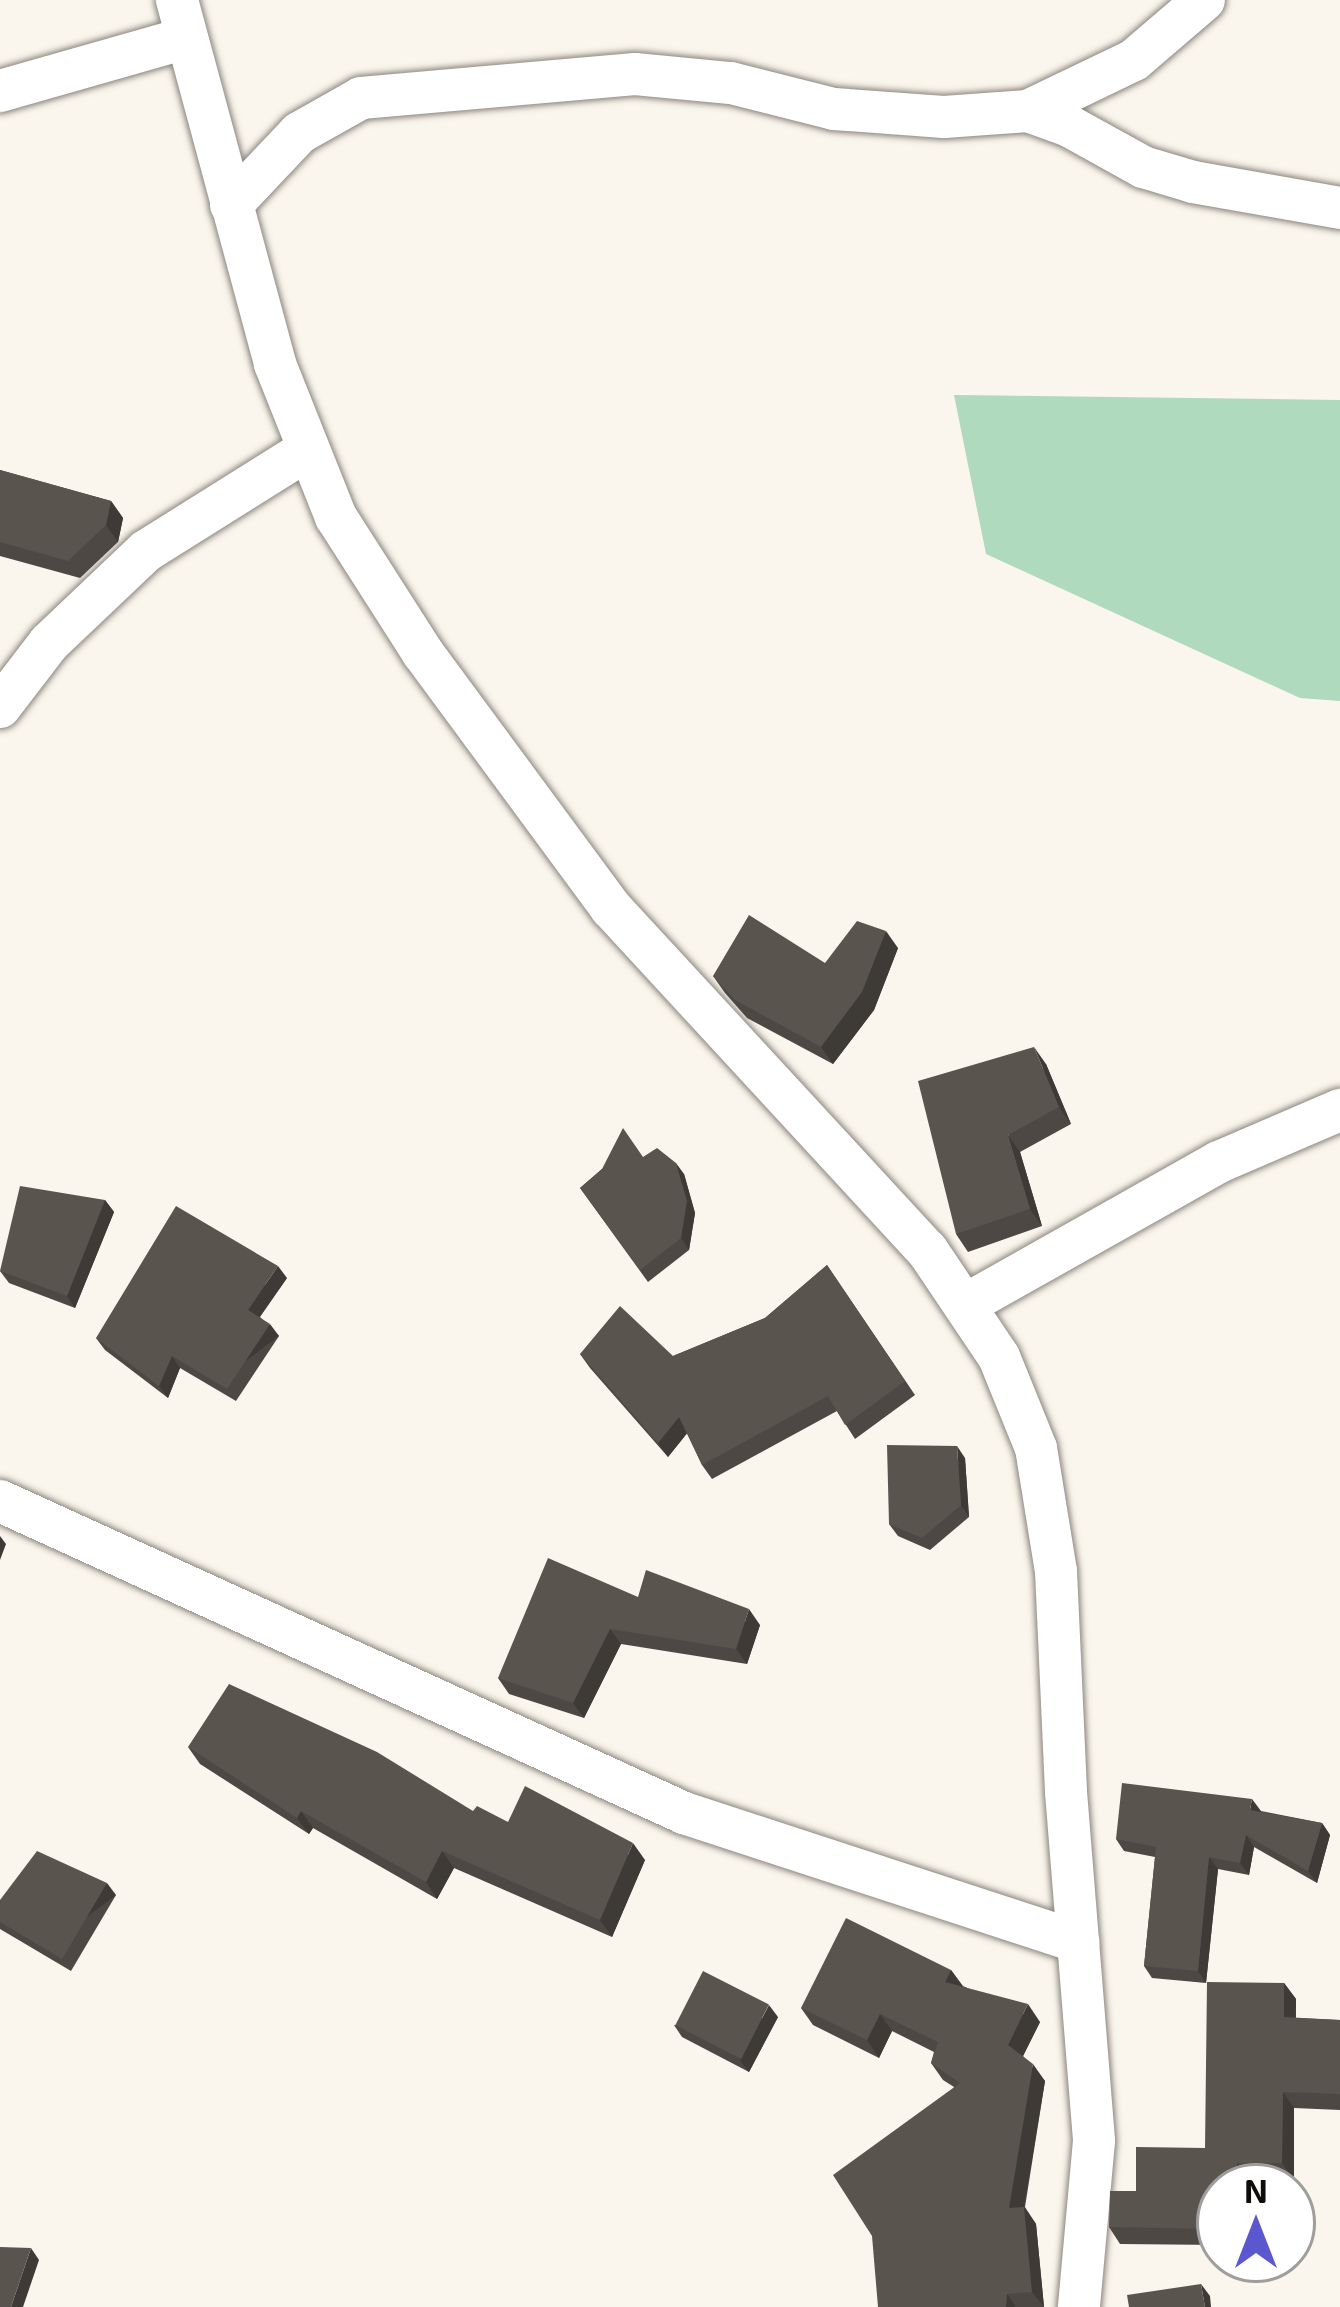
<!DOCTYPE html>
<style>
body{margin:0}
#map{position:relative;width:1340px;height:2307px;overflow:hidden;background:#fbf6ed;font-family:"Exo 2",sans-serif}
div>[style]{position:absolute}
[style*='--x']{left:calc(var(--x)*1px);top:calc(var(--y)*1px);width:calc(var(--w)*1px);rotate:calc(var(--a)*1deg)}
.green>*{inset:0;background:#b0dabe}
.roads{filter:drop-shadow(0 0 3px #8b867f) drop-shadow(0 0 3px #8b867f)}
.minor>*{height:42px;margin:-21px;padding:0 21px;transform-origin:21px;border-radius:21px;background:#fff}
.wall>*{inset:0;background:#4d4843}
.shaded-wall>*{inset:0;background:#3e3b37;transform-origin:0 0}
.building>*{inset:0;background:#59544e;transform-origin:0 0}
span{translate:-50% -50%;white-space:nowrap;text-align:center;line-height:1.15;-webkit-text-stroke:12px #fff;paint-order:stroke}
.north{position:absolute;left:1196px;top:2163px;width:120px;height:120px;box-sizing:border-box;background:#fff;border:3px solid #9f9e9d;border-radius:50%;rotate:0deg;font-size:33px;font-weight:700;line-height:48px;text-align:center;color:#0f0d0b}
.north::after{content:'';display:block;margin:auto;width:42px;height:54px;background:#5a57cf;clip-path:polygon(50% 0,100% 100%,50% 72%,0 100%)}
</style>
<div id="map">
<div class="green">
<div style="clip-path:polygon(954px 395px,1340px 400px,1340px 701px,1300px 698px,986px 554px)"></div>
</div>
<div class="roads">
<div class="minor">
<div style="--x:177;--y:0;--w:377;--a:74.9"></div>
<div style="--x:275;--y:364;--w:165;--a:68.3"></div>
<div style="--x:336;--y:517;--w:161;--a:57.4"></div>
<div style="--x:423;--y:653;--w:317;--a:53.6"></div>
<div style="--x:611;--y:908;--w:466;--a:47.3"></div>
<div style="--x:927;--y:1250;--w:129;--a:56.1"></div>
<div style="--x:999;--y:1357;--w:98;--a:67.9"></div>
<div style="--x:1036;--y:1448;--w:125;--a:80.8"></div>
<div style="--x:1056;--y:1571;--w:221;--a:87.4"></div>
<div style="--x:1066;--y:1792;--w:350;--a:85.4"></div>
<div style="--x:1094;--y:2141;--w:167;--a:95.2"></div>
<div style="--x:0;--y:91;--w:193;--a:-15.9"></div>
<div style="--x:1028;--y:111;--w:118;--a:-25.7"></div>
<div style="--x:1134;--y:60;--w:92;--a:-40.6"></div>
<div style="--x:231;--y:205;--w:99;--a:-46.6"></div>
<div style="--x:299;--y:133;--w:71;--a:-29.4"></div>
<div style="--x:361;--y:98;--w:275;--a:-5"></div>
<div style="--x:635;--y:74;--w:96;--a:5.4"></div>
<div style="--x:731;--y:83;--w:106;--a:14.2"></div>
<div style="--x:834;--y:109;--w:110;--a:4.2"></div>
<div style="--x:944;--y:117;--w:84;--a:-4.1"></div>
<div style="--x:1028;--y:111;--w:44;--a:20.1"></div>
<div style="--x:1069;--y:126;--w:85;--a:29"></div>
<div style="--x:1143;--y:167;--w:52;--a:16.7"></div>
<div style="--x:1193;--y:182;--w:149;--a:10"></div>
<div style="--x:0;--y:707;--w:81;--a:-52.6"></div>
<div style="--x:49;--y:643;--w:134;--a:-43.5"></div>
<div style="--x:146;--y:551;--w:190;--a:-32.1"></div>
<div style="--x:965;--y:1305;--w:291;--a:-29.4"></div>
<div style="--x:1219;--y:1162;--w:132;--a:-23.3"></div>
<div style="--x:0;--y:1501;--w:752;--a:24.52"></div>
<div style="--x:684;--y:1813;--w:415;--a:18.1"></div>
</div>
</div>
<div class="wall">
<div style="clip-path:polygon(0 470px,111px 501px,123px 518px,118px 542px,80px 578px,0 556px)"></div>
<div style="clip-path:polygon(898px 948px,874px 1010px,833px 1064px,747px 1018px,725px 993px,713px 976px,825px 963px)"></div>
<div style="clip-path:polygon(1046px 1064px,1071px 1124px,1020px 1152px,1042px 1226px,968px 1252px,956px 1234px)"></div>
<div style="clip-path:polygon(643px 1157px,684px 1174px,695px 1213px,689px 1250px,648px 1282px,580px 1188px,602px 1169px)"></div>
<div style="clip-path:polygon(105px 1200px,114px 1212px,75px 1308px,9px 1283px,0 1271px)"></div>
<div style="clip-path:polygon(827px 1265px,915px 1395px,855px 1439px,837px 1411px,712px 1479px,702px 1465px,687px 1433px,668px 1457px,590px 1368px,580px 1354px,673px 1356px,765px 1318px)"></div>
<div style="clip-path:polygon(287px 1278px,260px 1317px,279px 1336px,236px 1401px,180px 1368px,168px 1398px,105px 1350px,96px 1338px)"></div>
<div style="clip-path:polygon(965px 1458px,969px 1517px,930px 1550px,898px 1536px,889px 1524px)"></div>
<div style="clip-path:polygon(638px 1597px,760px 1625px,747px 1664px,621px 1644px,584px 1718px,509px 1694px,498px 1678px)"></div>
<div style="clip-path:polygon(188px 1747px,508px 1822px,645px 1860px,612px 1937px,454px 1868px,437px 1899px,313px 1828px,309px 1834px,200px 1764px)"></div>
<div style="clip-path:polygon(1261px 1811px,1322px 1823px,1330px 1835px,1317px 1883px,1254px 1847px,1249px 1875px,1218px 1869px,1206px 1983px,1152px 1978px,1144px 1966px,1155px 1857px,1124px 1851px,1116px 1839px)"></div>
<div style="clip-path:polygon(116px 1895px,71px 1971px,0 1929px,0 1900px)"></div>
<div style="clip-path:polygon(951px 1970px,963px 1986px,1040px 2022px,1023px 2056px,1045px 2081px,1025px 2207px,1036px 2224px,1044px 2307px,878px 2307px,954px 2087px,943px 2080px,931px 2063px,934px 2052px,892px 2031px,879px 2058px,813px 2025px,801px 2008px)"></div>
<div style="clip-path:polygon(1284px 1983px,1296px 1999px,1296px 2018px,1340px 2020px,1340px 2110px,1294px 2108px,1294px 2180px,1249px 2180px,1220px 2187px,1220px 2245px,1120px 2244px,1109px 2227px,1205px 2148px)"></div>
<div style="clip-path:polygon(778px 2017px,749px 2072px,682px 2037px,674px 2025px)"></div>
</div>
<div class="shaded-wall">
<div style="clip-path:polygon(111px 501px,123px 518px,118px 542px,106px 525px)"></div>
<div style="clip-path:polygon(886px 931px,898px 948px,874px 1010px,833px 1064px,821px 1047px)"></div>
<div style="clip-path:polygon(1034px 1047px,1046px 1064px,1071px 1124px,1059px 1107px)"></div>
<div style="clip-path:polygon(1008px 1135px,1020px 1152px,1042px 1226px,1030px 1209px)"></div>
<div style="clip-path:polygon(676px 1163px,684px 1174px,695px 1213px,689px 1250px,681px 1238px)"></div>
<div style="clip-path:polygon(105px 1200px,114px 1212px,75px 1308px,67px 1296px)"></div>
<div style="clip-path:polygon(278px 1266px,287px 1278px,256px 1322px,248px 1310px)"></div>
<div style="left:270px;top:1324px;width:15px;height:78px;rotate:53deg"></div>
<div style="clip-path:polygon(172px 1356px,180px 1368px,168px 1398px,159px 1386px)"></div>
<div style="clip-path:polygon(679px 1417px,689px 1431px,668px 1457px,658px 1443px)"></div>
<div style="clip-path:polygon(957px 1446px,965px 1458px,969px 1517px,961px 1505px)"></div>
<div style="clip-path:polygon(0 1536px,6px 1544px,0 1560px)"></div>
<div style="clip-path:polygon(749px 1609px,760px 1625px,747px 1664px,736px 1649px)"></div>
<div style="clip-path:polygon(610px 1629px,621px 1644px,584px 1718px,573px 1703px)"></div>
<div style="clip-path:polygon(1252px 1799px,1261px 1811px,1259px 1822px,1250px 1810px)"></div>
<div style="clip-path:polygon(301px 1811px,313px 1828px,309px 1834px,297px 1818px)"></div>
<div style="clip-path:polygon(1322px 1823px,1330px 1835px,1317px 1883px,1308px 1871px)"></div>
<div style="clip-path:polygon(1246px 1835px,1254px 1847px,1249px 1875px,1240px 1863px)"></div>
<div style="clip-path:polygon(633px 1843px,645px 1860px,612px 1937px,600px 1920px)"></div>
<div style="clip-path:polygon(442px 1851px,454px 1868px,437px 1899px,426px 1882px)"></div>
<div style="clip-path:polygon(1209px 1857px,1218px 1869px,1206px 1983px,1198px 1971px)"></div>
<div style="left:107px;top:1883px;width:15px;height:88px;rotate:53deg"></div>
<div style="clip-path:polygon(951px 1970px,963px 1987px,945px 1982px)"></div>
<div style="clip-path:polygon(1284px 1983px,1296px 1999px,1295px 2034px,1284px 2017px)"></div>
<div style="clip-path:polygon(1028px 2004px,1040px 2022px,1020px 2062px,1008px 2045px)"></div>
<div style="clip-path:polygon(769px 2005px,778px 2017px,749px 2072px,740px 2061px)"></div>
<div style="clip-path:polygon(880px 2014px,892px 2031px,879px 2058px,867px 2040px)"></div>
<div style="clip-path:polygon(1033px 2064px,1045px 2081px,1024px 2207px,1036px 2224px,1044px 2307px,1032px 2292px,1009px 2208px)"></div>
<div style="clip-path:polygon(1283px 2092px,1294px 2108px,1294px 2180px,1282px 2163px)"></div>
<div style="clip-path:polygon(1237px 2163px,1249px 2180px,1249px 2187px,1237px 2187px)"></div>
<div style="clip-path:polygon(31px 2248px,39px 2260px,23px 2307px,11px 2307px)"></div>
<div style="clip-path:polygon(1201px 2284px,1210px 2296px,1211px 2307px,1205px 2307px)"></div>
<div style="clip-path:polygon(1007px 2294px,1016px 2307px,1006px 2307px)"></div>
</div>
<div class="building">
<div style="clip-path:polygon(0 470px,111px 501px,106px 525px,68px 561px,0 542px)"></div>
<div style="clip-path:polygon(749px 915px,825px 963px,857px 921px,886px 931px,862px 992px,821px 1047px,735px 1000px,713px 976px)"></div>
<div style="clip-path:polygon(1034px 1047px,1059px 1107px,1008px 1135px,1030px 1209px,956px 1234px,918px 1081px)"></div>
<div style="clip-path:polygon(623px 1128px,643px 1157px,657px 1148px,676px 1163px,687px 1201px,681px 1238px,640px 1270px,580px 1188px,602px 1169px)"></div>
<div style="clip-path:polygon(20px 1186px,105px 1200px,67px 1296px,0 1271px)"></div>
<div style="clip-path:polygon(176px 1206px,278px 1266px,248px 1310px,270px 1324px,227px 1389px,172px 1356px,159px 1386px,96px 1338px)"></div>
<div style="clip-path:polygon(827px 1265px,905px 1381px,845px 1425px,828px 1396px,702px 1465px,679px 1417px,658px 1443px,580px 1354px,620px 1306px,673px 1356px,765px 1318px)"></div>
<div style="clip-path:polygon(887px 1445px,957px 1446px,961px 1505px,922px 1538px,889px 1524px)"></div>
<div style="clip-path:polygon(548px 1558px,638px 1597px,646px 1570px,749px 1609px,736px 1649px,610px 1629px,573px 1703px,498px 1678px)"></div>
<div style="clip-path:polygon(229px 1684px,377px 1752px,473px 1811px,477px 1806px,508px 1822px,525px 1786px,633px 1843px,600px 1920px,442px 1851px,426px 1882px,301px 1811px,297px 1818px,188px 1747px)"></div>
<div style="clip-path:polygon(1122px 1783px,1252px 1799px,1250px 1810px,1322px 1823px,1308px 1871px,1246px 1835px,1240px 1863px,1209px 1857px,1198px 1971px,1144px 1966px,1156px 1847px,1116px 1839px)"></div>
<div style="clip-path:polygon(37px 1851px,107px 1883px,62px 1959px,0 1922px,0 1900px)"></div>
<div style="clip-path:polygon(846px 1918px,951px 1970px,945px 1982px,1028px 2004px,1008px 2045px,1033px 2064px,1009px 2208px,1024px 2207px,1032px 2292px,1007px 2294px,1006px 2307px,878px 2307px,872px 2236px,833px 2175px,960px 2083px,931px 2063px,938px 2042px,880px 2014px,867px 2040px,801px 2008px)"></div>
<div style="left:703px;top:1971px;width:74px;height:61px;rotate:27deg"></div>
<div style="clip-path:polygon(1207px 1982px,1284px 1983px,1284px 2017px,1340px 2020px,1340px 2094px,1283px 2092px,1282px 2163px,1237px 2163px,1237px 2187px,1220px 2187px,1220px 2229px,1109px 2227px,1110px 2191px,1136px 2191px,1136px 2147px,1205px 2148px)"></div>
<div style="clip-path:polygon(0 2247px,31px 2248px,11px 2307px,0 2307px)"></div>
<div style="clip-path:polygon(1201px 2284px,1205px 2307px,1129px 2307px,1127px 2295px)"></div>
</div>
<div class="north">N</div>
</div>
